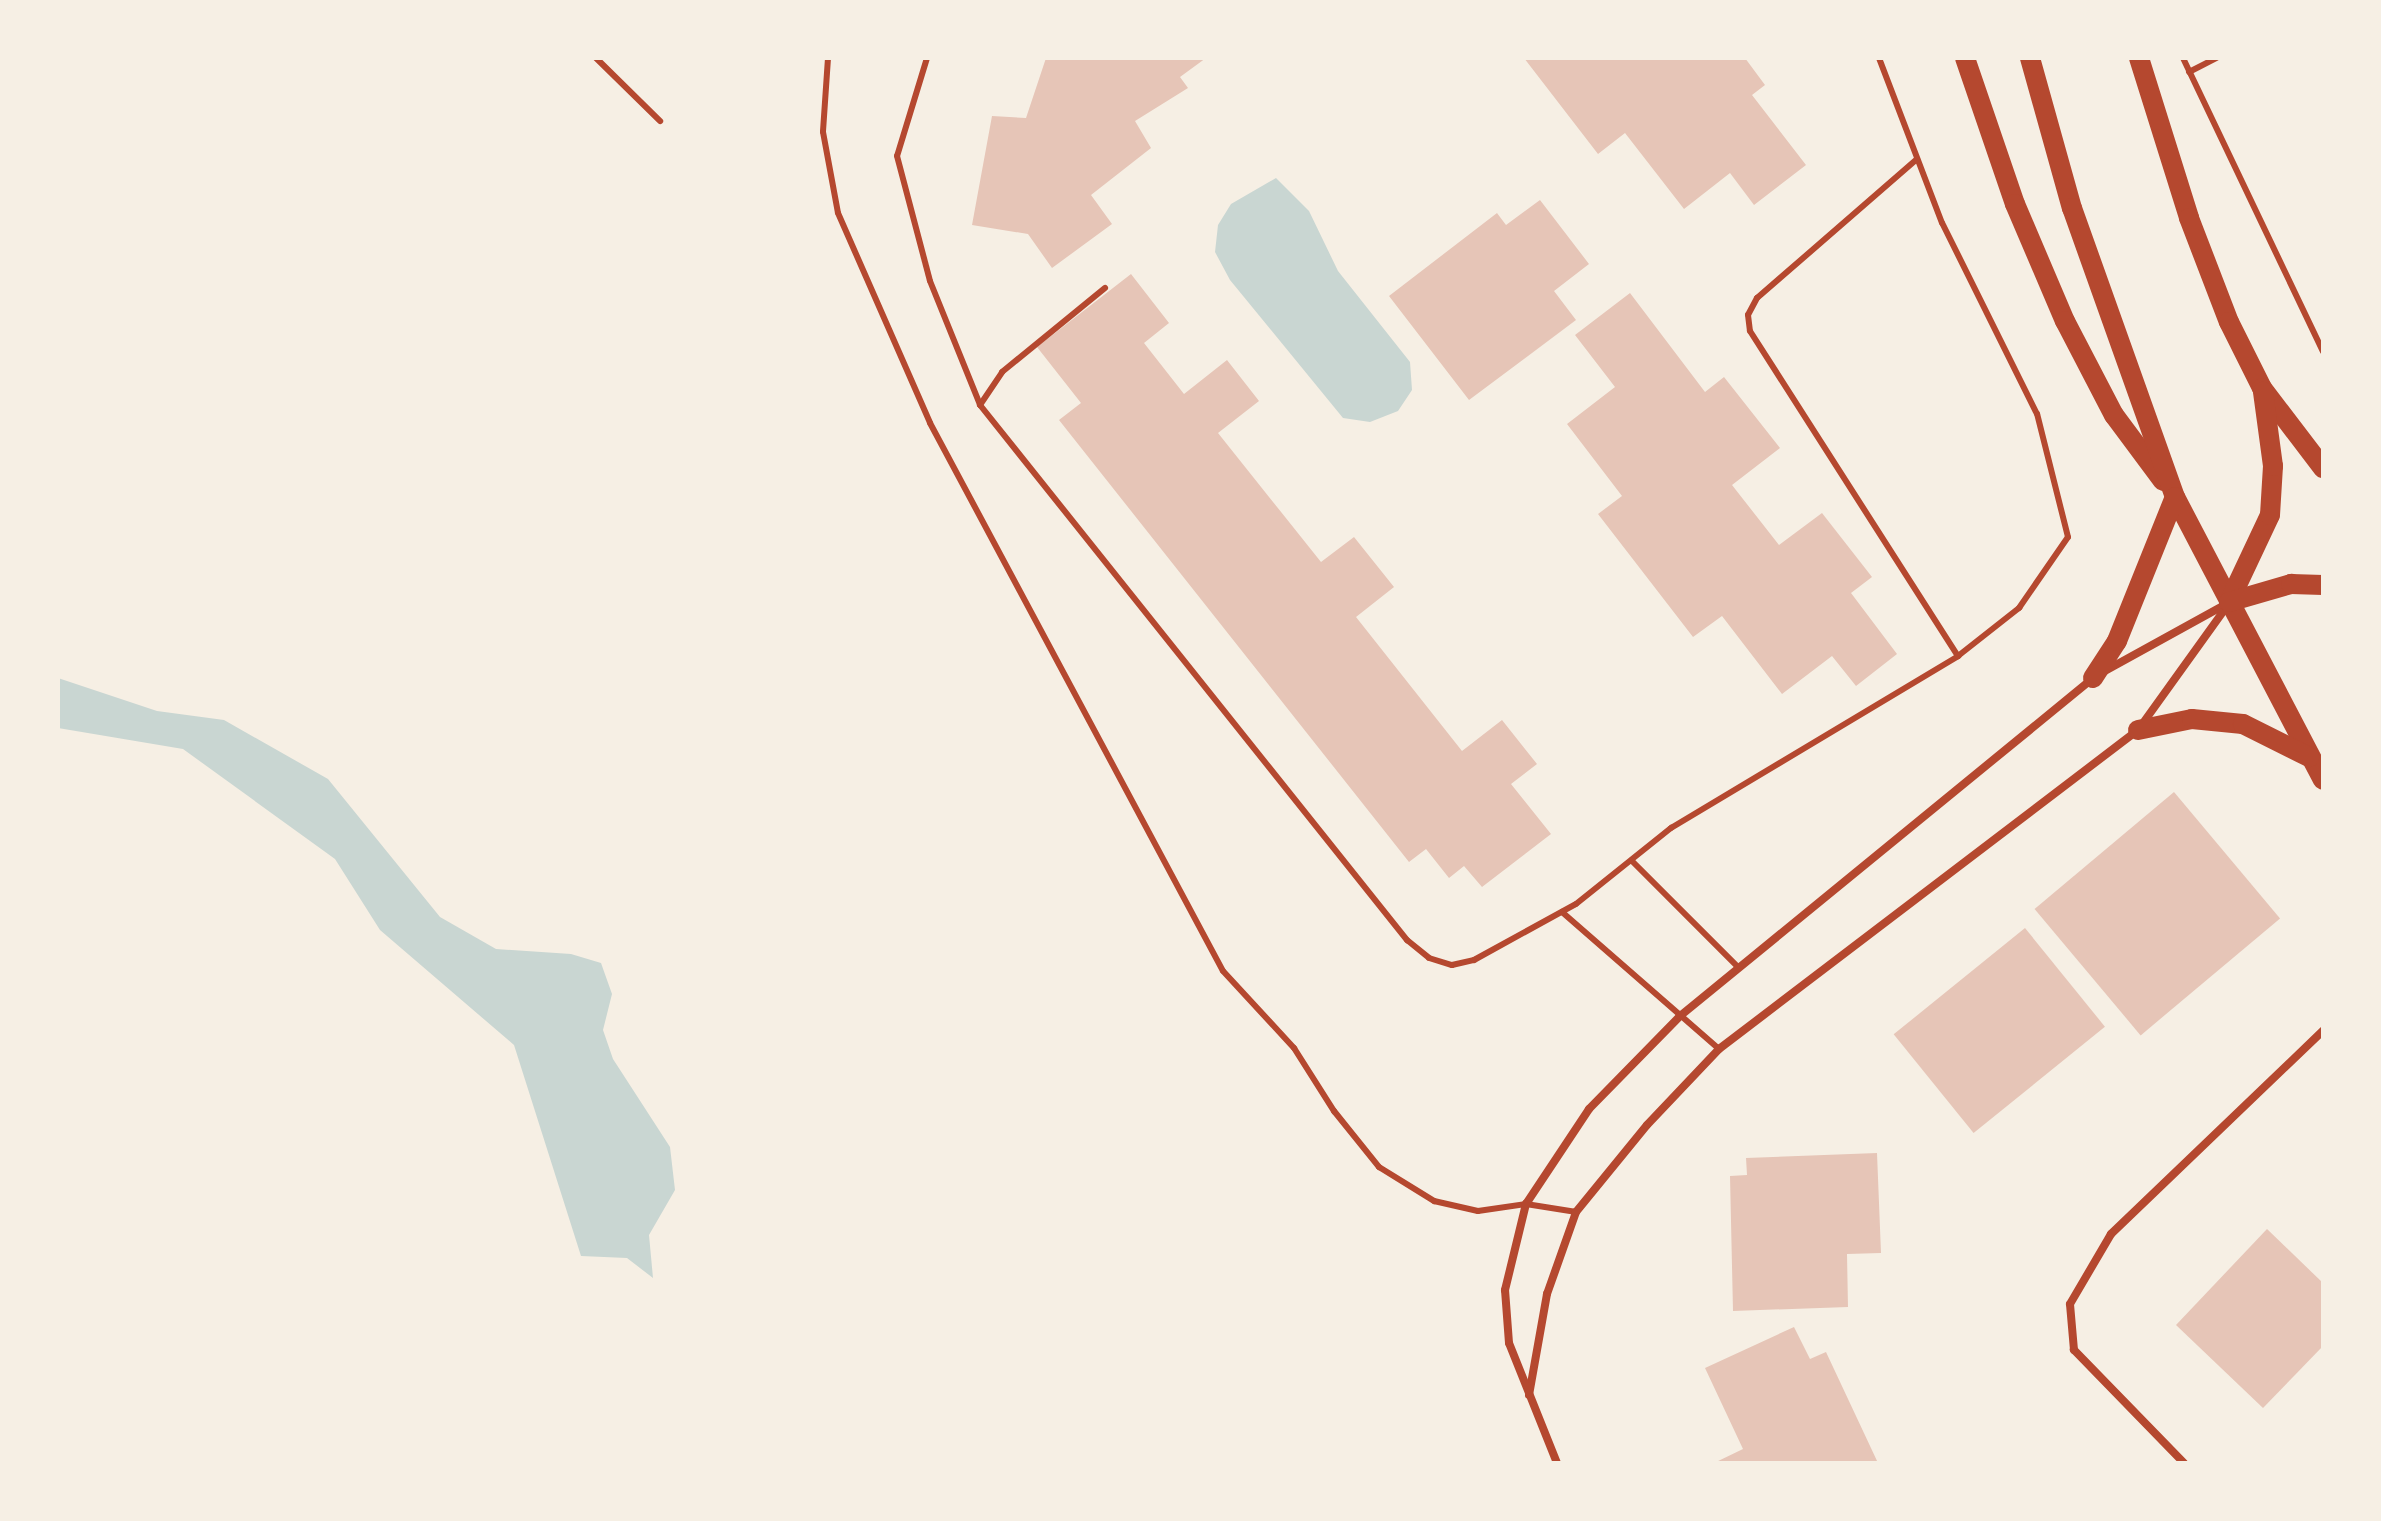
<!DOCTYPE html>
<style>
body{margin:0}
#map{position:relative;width:2381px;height:1521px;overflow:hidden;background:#f6efe4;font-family:"Space Grotesk",sans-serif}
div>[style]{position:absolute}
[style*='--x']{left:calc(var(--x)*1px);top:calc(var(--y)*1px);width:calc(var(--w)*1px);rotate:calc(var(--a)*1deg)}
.water>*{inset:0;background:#c9d6d2}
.building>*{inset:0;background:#e6c5b7;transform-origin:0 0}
.service>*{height:6px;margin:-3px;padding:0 3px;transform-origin:3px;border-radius:3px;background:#b5482f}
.minor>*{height:8px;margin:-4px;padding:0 4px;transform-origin:4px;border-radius:4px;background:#b5482f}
.primary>*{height:20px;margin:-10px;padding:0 10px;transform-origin:10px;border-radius:10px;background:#b5482f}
span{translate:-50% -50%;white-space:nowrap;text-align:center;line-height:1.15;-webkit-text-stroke:7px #f6efe4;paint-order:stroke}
.frame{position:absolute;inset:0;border:60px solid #f6efe4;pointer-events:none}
</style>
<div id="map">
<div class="water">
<div style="clip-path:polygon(1276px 178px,1309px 211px,1338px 271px,1410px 362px,1412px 390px,1398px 411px,1370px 422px,1343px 418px,1230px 280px,1215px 252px,1218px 225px,1231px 204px)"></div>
<div style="clip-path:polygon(58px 678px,157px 711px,224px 720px,328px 779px,440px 917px,496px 949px,571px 954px,601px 963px,612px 994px,603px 1030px,613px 1059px,670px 1147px,675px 1190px,649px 1235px,653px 1278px,627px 1258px,581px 1256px,514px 1045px,380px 930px,335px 859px,183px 749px,58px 728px)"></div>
</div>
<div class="building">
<div style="clip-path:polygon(1046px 58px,1206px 58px,1180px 77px,1188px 88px,1135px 121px,1151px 148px,1091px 195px,1112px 224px,1052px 268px,1028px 234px,972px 225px,992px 116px,1026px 118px)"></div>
<div style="clip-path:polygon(1524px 58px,1745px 58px,1765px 85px,1752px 95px,1806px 165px,1754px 205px,1730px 173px,1684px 209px,1625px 133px,1598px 154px)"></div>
<div style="clip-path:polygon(1540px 200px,1589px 264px,1554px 291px,1576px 320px,1469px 400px,1389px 296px,1497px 213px,1506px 225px)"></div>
<div style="clip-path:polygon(1131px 274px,1169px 323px,1144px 343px,1184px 394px,1227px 360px,1259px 401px,1218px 433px,1321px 562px,1354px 537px,1394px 587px,1356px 617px,1462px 751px,1502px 720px,1537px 764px,1511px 784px,1551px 834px,1482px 887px,1464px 866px,1449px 878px,1426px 849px,1409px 862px,1059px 420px,1081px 403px,1037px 347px)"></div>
<div style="clip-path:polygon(1630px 293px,1705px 392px,1724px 377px,1780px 448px,1732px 485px,1779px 545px,1822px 513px,1872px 577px,1851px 593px,1897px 654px,1856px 686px,1832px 656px,1782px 694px,1722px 616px,1693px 637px,1598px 514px,1622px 496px,1567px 424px,1615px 387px,1575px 335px)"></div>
<div style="left:2174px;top:792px;width:165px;height:182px;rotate:50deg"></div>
<div style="left:2025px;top:928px;width:127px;height:169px;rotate:51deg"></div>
<div style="clip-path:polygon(1877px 1153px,1881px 1253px,1847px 1254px,1848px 1307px,1733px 1311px,1730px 1176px,1747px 1175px,1746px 1158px)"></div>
<div style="clip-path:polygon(2267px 1229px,2323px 1283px,2323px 1346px,2263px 1408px,2176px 1325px)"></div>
<div style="clip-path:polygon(1794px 1327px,1810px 1359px,1826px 1352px,1878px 1463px,1714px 1463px,1743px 1449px,1705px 1368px)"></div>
</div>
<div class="service">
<div style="--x:596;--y:58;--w:90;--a:44.5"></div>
<div style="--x:828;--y:58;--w:74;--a:93.9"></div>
<div style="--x:823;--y:132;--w:82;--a:79.5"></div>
<div style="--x:838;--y:213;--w:229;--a:66.3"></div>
<div style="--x:930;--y:423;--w:621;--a:61.87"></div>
<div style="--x:1223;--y:971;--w:105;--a:47.3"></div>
<div style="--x:1294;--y:1048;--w:75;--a:57.6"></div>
<div style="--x:1334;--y:1111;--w:72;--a:51.2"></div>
<div style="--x:1379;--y:1167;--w:65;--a:31.7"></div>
<div style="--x:1434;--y:1201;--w:45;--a:12.8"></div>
<div style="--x:1478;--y:1211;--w:49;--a:-8.3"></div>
<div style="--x:1526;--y:1204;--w:51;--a:9.1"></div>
<div style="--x:927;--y:58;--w:102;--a:107"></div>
<div style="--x:897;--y:156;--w:129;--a:75.2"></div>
<div style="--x:930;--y:281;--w:134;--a:68"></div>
<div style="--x:980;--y:405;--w:685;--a:51.41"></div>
<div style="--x:1407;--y:940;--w:28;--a:39"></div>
<div style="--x:1429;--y:958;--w:24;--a:17"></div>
<div style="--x:1452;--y:965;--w:23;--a:-13"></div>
<div style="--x:1474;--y:960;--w:116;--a:-28.8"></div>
<div style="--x:1576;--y:904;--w:122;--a:-38.7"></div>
<div style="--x:1671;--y:828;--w:335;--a:-30.9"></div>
<div style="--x:1958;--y:656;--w:78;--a:-38.2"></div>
<div style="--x:2019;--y:608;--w:86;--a:-55.4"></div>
<div style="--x:2068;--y:537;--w:127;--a:-104.1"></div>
<div style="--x:2037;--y:414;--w:213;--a:-116.4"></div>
<div style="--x:1942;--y:223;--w:177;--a:-110.9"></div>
<div style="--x:2183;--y:58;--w:325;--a:64.5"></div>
<div style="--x:2189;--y:72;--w:31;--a:-27"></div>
<div style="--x:1917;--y:159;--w:212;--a:139"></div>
<div style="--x:1757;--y:298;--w:19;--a:118"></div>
<div style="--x:1748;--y:315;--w:16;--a:83"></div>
<div style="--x:1750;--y:331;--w:386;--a:57.4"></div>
<div style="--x:980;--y:405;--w:40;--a:-56"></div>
<div style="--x:1002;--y:372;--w:133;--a:-39.2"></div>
<div style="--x:1632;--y:861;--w:150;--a:45"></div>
<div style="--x:1562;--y:912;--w:208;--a:41.1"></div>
</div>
<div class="minor">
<div style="--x:2103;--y:672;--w:143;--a:-28.9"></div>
<div style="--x:1529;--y:1395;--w:103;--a:-79.9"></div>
<div style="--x:1547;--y:1294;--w:87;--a:-70.5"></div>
<div style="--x:1576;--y:1212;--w:112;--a:-50.8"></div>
<div style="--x:1647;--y:1125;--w:105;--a:-46.5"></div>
<div style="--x:1719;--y:1049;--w:527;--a:-37.28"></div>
<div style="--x:2138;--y:730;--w:153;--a:-54.3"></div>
<div style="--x:1557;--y:1463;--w:129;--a:-111.8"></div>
<div style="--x:1509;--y:1343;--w:53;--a:-94.3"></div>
<div style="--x:1505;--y:1290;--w:89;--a:-76.3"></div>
<div style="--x:1526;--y:1204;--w:114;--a:-56.4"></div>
<div style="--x:1589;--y:1109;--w:130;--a:-45.6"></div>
<div style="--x:1680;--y:1016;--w:532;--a:-39.28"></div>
<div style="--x:2184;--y:1463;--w:158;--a:-134.2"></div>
<div style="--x:2074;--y:1350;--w:46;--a:-95"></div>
<div style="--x:2070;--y:1304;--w:81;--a:-59.6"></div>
<div style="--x:2111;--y:1234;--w:294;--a:-43.8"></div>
</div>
<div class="primary">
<div style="--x:1965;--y:58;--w:154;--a:71.1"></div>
<div style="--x:2015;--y:204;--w:127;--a:66.9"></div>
<div style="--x:2065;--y:321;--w:106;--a:62.5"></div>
<div style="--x:2114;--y:415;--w:82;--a:53.4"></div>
<div style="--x:2030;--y:58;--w:156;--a:74.4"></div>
<div style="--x:2072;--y:208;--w:307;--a:70.4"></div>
<div style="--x:2175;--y:497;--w:319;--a:62.4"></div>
<div style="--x:2139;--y:58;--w:168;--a:72.6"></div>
<div style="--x:2189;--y:218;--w:111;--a:69"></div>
<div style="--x:2229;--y:322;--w:74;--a:63.4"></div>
<div style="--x:2262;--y:388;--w:101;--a:52.7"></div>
<div style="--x:2229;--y:602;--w:96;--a:-64.8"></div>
<div style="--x:2270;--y:515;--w:49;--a:-86.5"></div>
<div style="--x:2273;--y:466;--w:75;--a:-97.7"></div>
<div style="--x:2229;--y:602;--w:65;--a:-16.2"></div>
<div style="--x:2291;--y:584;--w:32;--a:2"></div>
<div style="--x:2093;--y:678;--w:44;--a:-57"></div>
<div style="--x:2117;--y:641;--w:155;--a:-68.1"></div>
<div style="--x:2138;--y:730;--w:55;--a:-11.5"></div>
<div style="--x:2192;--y:719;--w:51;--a:5.6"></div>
<div style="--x:2243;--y:724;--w:74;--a:26.6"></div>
</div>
<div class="frame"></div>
</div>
